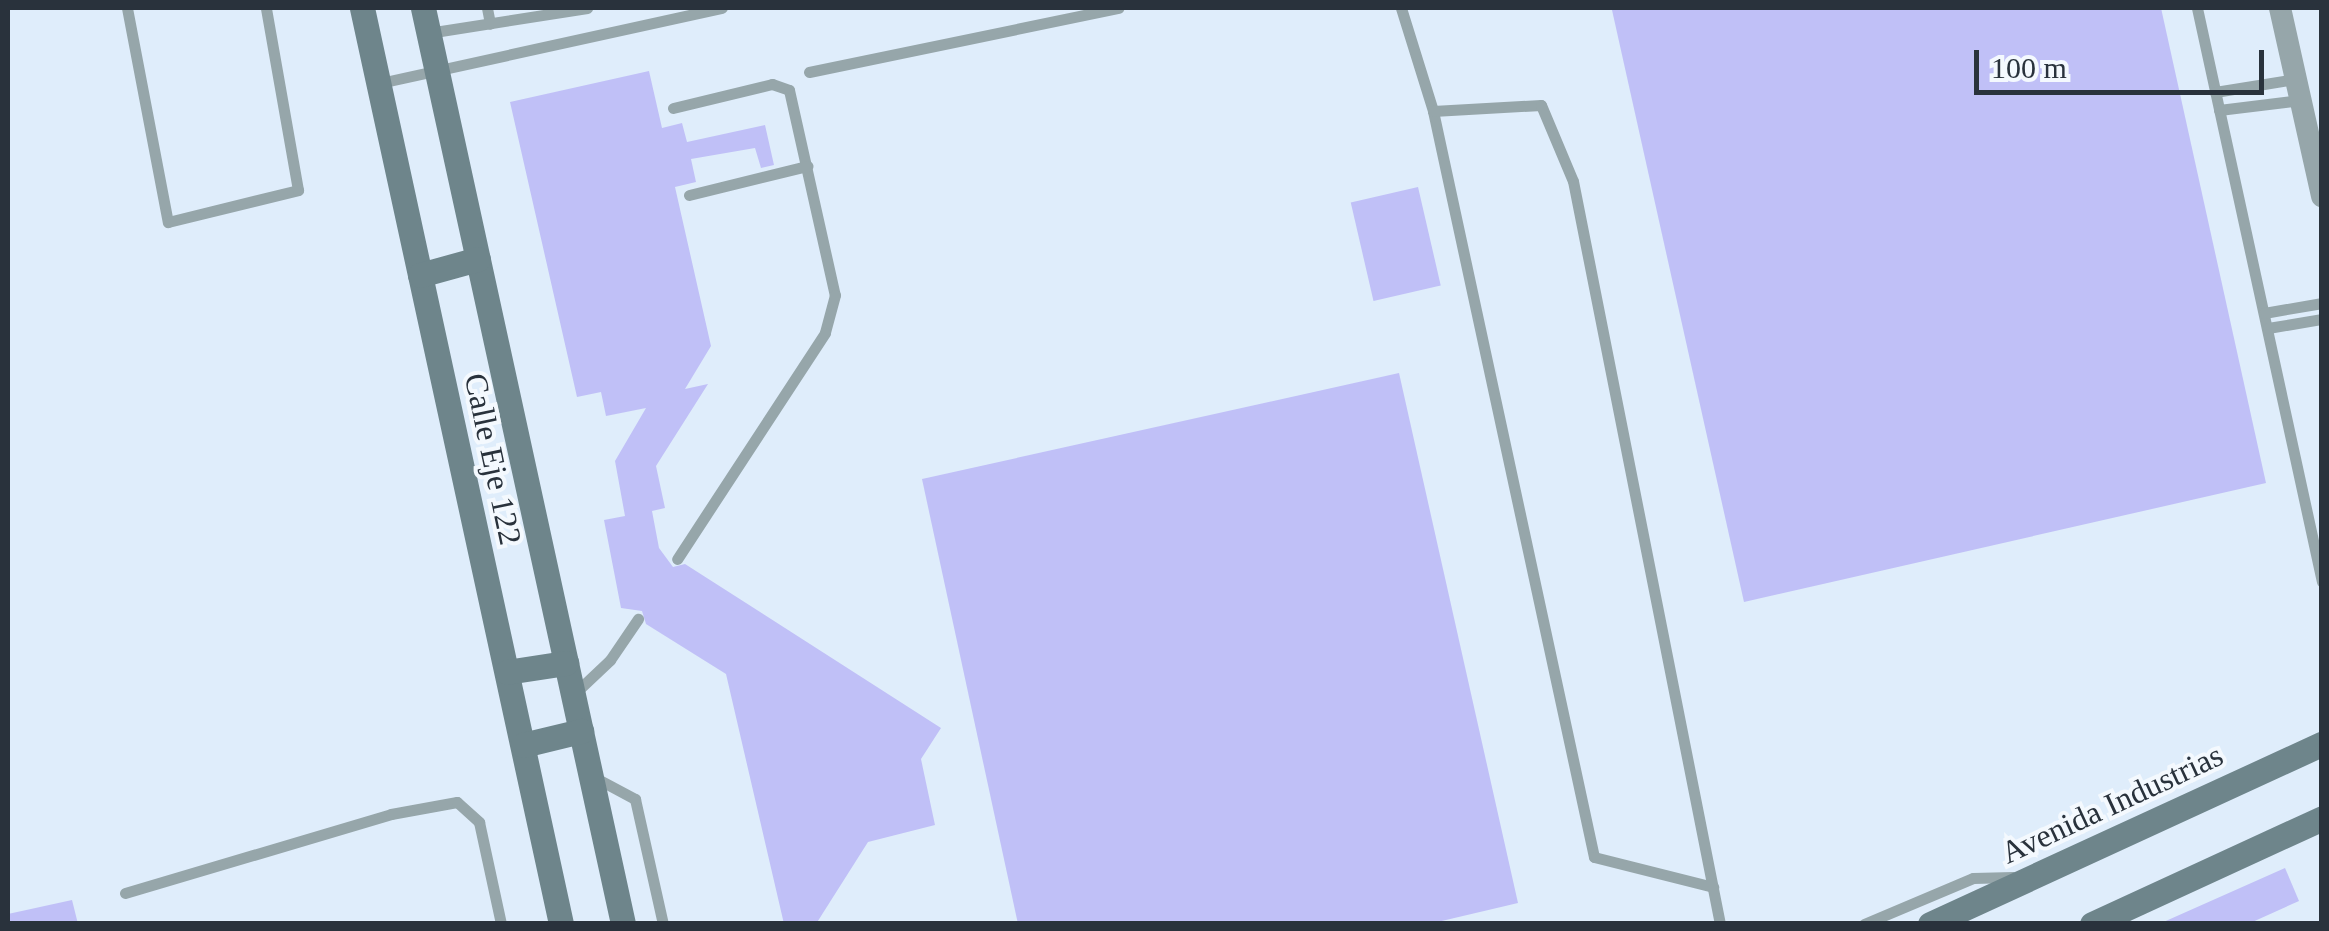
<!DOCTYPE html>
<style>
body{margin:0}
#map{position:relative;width:2329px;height:931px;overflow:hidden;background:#dfedfb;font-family:Georgia,serif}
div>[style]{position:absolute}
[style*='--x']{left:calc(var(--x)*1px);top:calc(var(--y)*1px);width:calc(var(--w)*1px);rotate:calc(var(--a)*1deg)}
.building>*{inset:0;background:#c0c0f7;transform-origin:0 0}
.lane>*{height:11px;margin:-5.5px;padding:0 5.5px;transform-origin:5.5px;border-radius:5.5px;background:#96a6aa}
.street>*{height:22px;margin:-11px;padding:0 11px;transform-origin:11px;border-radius:11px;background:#96a6aa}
.secondary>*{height:25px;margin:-12.5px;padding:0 12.5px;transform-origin:12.5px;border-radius:12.5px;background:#6e858b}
span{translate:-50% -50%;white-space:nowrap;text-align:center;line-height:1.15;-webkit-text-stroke:8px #f4f9fe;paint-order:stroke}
.street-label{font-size:32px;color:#29323c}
.frame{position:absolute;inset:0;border:10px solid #29323c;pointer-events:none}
.scale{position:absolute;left:1974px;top:50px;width:290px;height:45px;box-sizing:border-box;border:5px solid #29323c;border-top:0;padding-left:12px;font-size:30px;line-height:35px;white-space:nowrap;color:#29323c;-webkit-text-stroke:8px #f4f9fe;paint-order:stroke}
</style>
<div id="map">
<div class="building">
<div style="clip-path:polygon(2161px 8px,2266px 483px,1744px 602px,1612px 10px)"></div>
<div style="clip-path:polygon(649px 71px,662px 128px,682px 123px,687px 142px,765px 125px,774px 165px,761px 168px,755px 148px,691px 159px,696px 182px,675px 187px,711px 346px,685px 389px,708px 384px,656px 466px,665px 508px,652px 511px,659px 548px,673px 567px,685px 564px,941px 728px,921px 759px,935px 825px,868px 842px,816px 924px,784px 924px,726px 674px,646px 624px,642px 611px,621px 608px,604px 520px,625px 516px,615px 461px,646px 408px,606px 416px,601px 392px,577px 397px,510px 102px)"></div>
<div style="left:1418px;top:187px;width:101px;height:69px;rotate:77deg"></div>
<div style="clip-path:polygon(1399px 373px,1518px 903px,1429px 924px,1018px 924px,922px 479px)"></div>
<div style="clip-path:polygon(2285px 868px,2299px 901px,2248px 924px,2159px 924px)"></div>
<div style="clip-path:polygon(72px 900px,78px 924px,8px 924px,8px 914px)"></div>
</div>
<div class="lane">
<div style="--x:127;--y:8;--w:218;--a:79.2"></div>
<div style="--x:168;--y:222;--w:134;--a:-13.8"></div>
<div style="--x:298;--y:190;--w:185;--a:-100"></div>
<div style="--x:487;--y:8;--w:16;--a:79"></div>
<div style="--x:1401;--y:8;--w:108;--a:72.7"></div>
<div style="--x:1433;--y:111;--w:763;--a:77.82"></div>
<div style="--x:1594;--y:857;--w:123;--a:14.1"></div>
<div style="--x:2197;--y:8;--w:587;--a:77.71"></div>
<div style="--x:428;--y:33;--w:161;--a:-8.9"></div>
<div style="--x:809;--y:72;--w:316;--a:-11.7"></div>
<div style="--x:380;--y:83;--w:350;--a:-12.4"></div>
<div style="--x:2215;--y:92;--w:81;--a:-9.2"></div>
<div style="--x:673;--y:108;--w:102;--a:-13.6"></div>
<div style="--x:772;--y:84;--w:18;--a:19"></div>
<div style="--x:789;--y:90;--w:210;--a:77.4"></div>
<div style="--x:835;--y:295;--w:39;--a:105"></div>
<div style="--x:825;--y:333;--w:270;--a:123.2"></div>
<div style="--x:2219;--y:110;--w:82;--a:-7"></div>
<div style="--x:1433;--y:111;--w:108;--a:-3.2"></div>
<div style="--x:1541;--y:105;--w:82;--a:67.2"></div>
<div style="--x:1573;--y:181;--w:757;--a:78.81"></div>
<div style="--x:689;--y:195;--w:122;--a:-13.8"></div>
<div style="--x:2264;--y:313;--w:59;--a:-9.8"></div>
<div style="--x:2268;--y:328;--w:55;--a:-9.5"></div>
<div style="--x:573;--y:695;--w:51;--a:-43.4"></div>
<div style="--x:610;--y:660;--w:50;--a:-55.7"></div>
<div style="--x:592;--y:776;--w:49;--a:28.1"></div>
<div style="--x:635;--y:799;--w:128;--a:77.4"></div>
<div style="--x:125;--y:893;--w:277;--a:-16.5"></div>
<div style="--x:391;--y:814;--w:67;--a:-10.3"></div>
<div style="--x:457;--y:802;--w:30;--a:42"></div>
<div style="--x:479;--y:822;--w:104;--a:77.8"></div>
<div style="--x:1864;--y:924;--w:118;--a:-22.9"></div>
<div style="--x:1973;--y:878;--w:40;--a:-1.4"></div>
</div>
<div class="street">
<div style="--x:2280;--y:8;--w:193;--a:77.4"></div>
</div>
<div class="secondary">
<div style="--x:362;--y:8;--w:937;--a:77.74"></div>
<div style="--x:423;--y:8;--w:938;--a:77.68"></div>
<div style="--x:420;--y:275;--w:60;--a:-15.4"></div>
<div style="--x:507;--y:672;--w:60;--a:-8.7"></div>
<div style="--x:523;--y:745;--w:60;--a:-13.6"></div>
<div style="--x:1930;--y:924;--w:431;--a:-24.7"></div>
<div style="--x:2092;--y:924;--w:253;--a:-24.7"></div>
</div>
<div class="street-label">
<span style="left:493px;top:459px;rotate:78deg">Calle Eje 122</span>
<span style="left:2112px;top:804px;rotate:-25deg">Avenida Industrias</span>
</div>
<div class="frame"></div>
<div class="scale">100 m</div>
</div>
